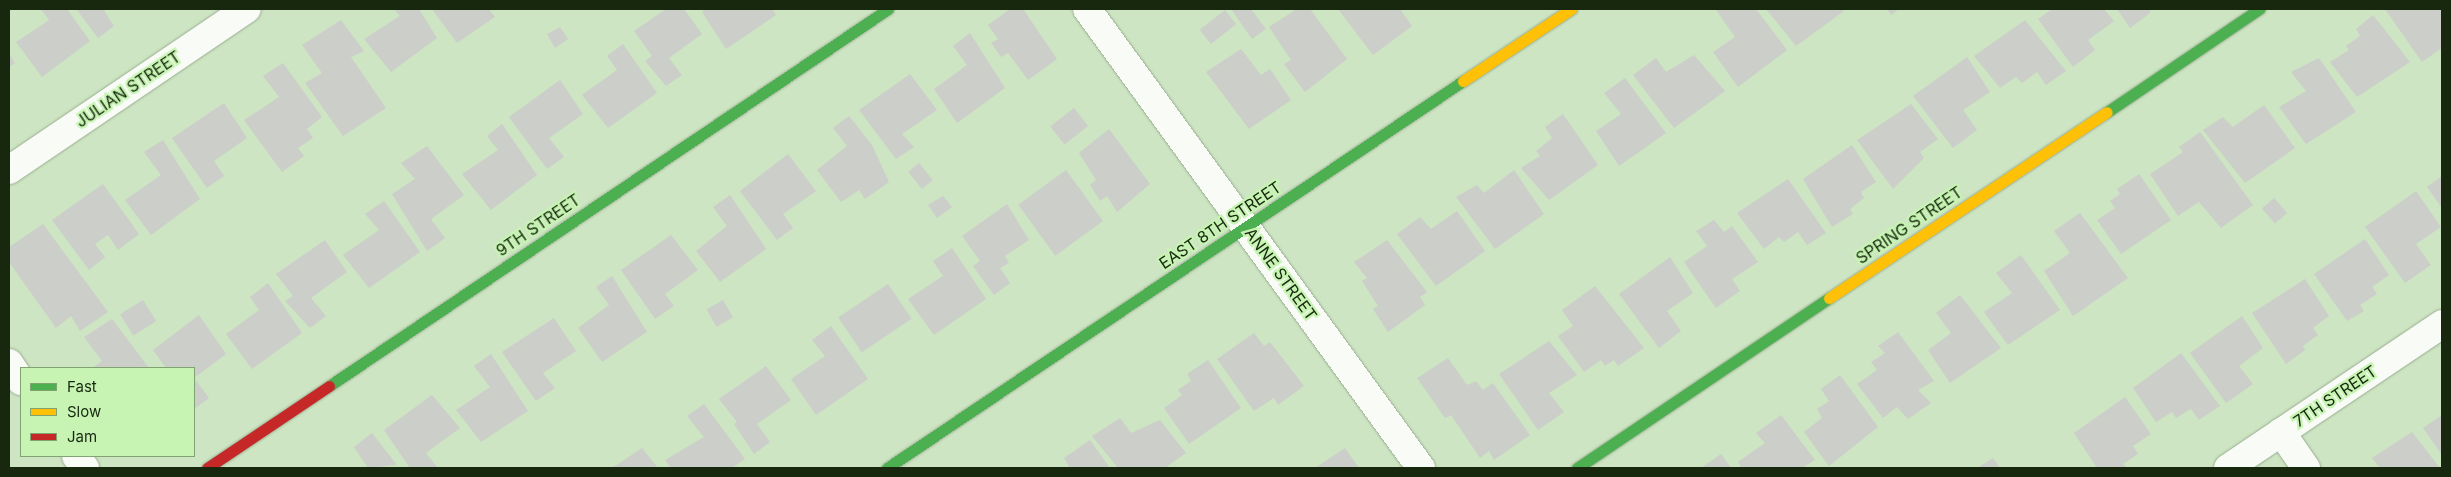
<!DOCTYPE html>
<style>
body{margin:0}
#map{position:relative;width:2451px;height:477px;overflow:hidden;background:#cde5c2;font-family:Inter,sans-serif}
div>[style]{position:absolute}
[style*='--x']{left:calc(var(--x)*1px);top:calc(var(--y)*1px);width:calc(var(--w)*1px);rotate:calc(var(--a)*1deg)}
.building>*{inset:0;background:#cbcec9;transform-origin:0 0}
.roads{filter:drop-shadow(0 0 1px #9aad92) drop-shadow(0 0 1px #9aad92)}
.street>*{height:28px;margin:-14px;padding:0 14px;transform-origin:14px;border-radius:14px;background:#f8fbf6}
.fast>*{height:11px;margin:-5.5px;padding:0 5.5px;transform-origin:5.5px;border-radius:5.5px;background:#4caf50}
.slow>*{height:11px;margin:-5.5px;padding:0 5.5px;transform-origin:5.5px;border-radius:5.5px;background:#ffc107}
.jam>*{height:11px;margin:-5.5px;padding:0 5.5px;transform-origin:5.5px;border-radius:5.5px;background:#c62828}
span{translate:-50% -50%;white-space:nowrap;text-align:center;line-height:1.15;-webkit-text-stroke:4.5px #c7f4b3;paint-order:stroke}
.street-label{font-size:16px;color:#17280f}
.frame{position:absolute;inset:0;border:10px solid #17280f;pointer-events:none}
.legend{position:absolute;left:20px;top:367px;width:175px;height:90px;box-sizing:border-box;background:#c7f4b3;border:1px solid #81a271;margin:0;padding:6px 9px;list-style:none;font-size:15px;color:#17280f}
.legend li{display:flex;align-items:center;gap:10px;height:25px}
.legend b{width:25px;border:1px solid #81a271}
</style>
<div id="map">
<div class="building">
<div style="clip-path:polygon(41px 9px,67px 9px,90px 41px,42px 77px,16px 42px,49px 20px)"></div>
<div style="clip-path:polygon(103px 9px,114px 26px,98px 38px,77px 10px)"></div>
<div style="clip-path:polygon(394px 9px,419px 9px,437px 38px,391px 72px,364px 39px,400px 16px)"></div>
<div style="clip-path:polygon(432px 9px,489px 9px,495px 17px,457px 43px)"></div>
<div style="clip-path:polygon(666px 9px,684px 9px,702px 34px,669px 58px,682px 75px,666px 86px,645px 61px,652px 56px,634px 31px)"></div>
<div style="clip-path:polygon(706px 9px,772px 9px,776px 15px,726px 49px,702px 12px)"></div>
<div style="clip-path:polygon(1010px 9px,1023px 9px,1057px 59px,1028px 80px,1008px 53px,1001px 57px,991px 43px,998px 39px,988px 25px)"></div>
<div style="clip-path:polygon(1231px 9px,1251px 9px,1266px 29px,1252px 39px)"></div>
<div style="clip-path:polygon(1297px 9px,1310px 9px,1347px 59px,1305px 92px,1284px 64px,1291px 60px,1269px 27px)"></div>
<div style="clip-path:polygon(1338px 9px,1400px 9px,1412px 26px,1373px 55px)"></div>
<div style="clip-path:polygon(1756px 9px,1787px 50px,1738px 87px,1713px 52px,1735px 37px,1716px 10px)"></div>
<div style="clip-path:polygon(1766px 9px,1842px 9px,1844px 11px,1796px 46px)"></div>
<div style="clip-path:polygon(1887px 9px,1899px 9px,1891px 15px)"></div>
<div style="clip-path:polygon(2052px 9px,2104px 9px,2114px 21px,2088px 40px,2095px 50px,2073px 67px,2038px 19px)"></div>
<div style="clip-path:polygon(2117px 9px,2150px 9px,2150px 13px,2130px 28px)"></div>
<div style="clip-path:polygon(2385px 9px,2442px 9px,2442px 48px,2422px 62px)"></div>
<div style="left:1225px;top:10px;width:18px;height:32px;rotate:52deg"></div>
<div style="clip-path:polygon(2373px 15px,2410px 62px,2357px 97px,2330px 62px,2349px 50px,2346px 46px,2360px 36px,2356px 29px)"></div>
<div style="clip-path:polygon(341px 20px,364px 51px,351px 57px,386px 108px,343px 136px,305px 83px,322px 73px,302px 45px)"></div>
<div style="clip-path:polygon(2025px 20px,2066px 71px,2046px 85px,2037px 72px,2022px 83px,2016px 77px,2000px 88px,1974px 56px)"></div>
<div style="clip-path:polygon(560px 27px,568px 39px,555px 48px,547px 34px)"></div>
<div style="clip-path:polygon(970px 33px,1005px 88px,957px 123px,934px 89px,967px 65px,953px 46px)"></div>
<div style="clip-path:polygon(623px 44px,657px 93px,608px 128px,582px 95px,617px 70px,607px 56px)"></div>
<div style="clip-path:polygon(1241px 49px,1261px 75px,1270px 69px,1291px 100px,1249px 129px,1206px 72px)"></div>
<div style="clip-path:polygon(9px 54px,15px 63px,9px 67px)"></div>
<div style="clip-path:polygon(1694px 55px,1725px 91px,1674px 128px,1633px 75px,1656px 58px,1666px 72px)"></div>
<div style="clip-path:polygon(1967px 57px,1990px 92px,1963px 110px,1977px 130px,1953px 148px,1913px 96px)"></div>
<div style="clip-path:polygon(2319px 58px,2356px 112px,2306px 144px,2279px 107px,2306px 91px,2291px 72px)"></div>
<div style="clip-path:polygon(283px 63px,322px 117px,307px 129px,313px 138px,298px 148px,304px 156px,282px 172px,244px 120px,279px 97px,263px 76px)"></div>
<div style="clip-path:polygon(910px 74px,937px 110px,902px 134px,914px 147px,896px 159px,859px 110px)"></div>
<div style="clip-path:polygon(1625px 78px,1666px 133px,1619px 166px,1596px 131px,1621px 114px,1604px 93px)"></div>
<div style="clip-path:polygon(560px 80px,583px 114px,549px 138px,564px 157px,547px 169px,509px 117px)"></div>
<div style="clip-path:polygon(224px 103px,247px 138px,214px 161px,224px 176px,207px 188px,172px 138px)"></div>
<div style="clip-path:polygon(1911px 104px,1938px 139px,1920px 152px,1924px 158px,1893px 189px,1857px 140px)"></div>
<div style="clip-path:polygon(2264px 105px,2295px 148px,2245px 183px,2203px 130px,2223px 117px,2233px 127px)"></div>
<div style="left:1074px;top:108px;width:23px;height:30px;rotate:52deg"></div>
<div style="clip-path:polygon(1563px 114px,1598px 165px,1549px 200px,1521px 168px,1540px 156px,1536px 151px,1552px 138px,1545px 127px)"></div>
<div style="clip-path:polygon(849px 116px,872px 145px,889px 182px,865px 199px,859px 190px,841px 202px,817px 170px,847px 146px,833px 128px)"></div>
<div style="clip-path:polygon(502px 124px,537px 175px,491px 210px,462px 174px,498px 150px,487px 136px)"></div>
<div style="clip-path:polygon(1109px 129px,1150px 184px,1117px 212px,1107px 196px,1100px 201px,1090px 185px,1096px 180px,1079px 153px)"></div>
<div style="clip-path:polygon(2200px 132px,2253px 205px,2221px 228px,2199px 202px,2178px 216px,2150px 174px,2183px 152px,2179px 147px)"></div>
<div style="clip-path:polygon(163px 140px,200px 199px,151px 235px,125px 200px,161px 175px,144px 152px)"></div>
<div style="clip-path:polygon(1852px 145px,1876px 182px,1861px 192px,1864px 198px,1850px 209px,1853px 214px,1832px 227px,1803px 179px)"></div>
<div style="clip-path:polygon(427px 146px,464px 195px,431px 219px,445px 238px,427px 251px,392px 194px,415px 179px,401px 163px)"></div>
<div style="clip-path:polygon(788px 154px,816px 191px,783px 214px,793px 228px,777px 240px,740px 191px)"></div>
<div style="left:919px;top:163px;width:22px;height:14px;rotate:51deg"></div>
<div style="left:1066px;top:170px;width:63px;height:59px;rotate:54deg"></div>
<div style="clip-path:polygon(1514px 170px,1544px 214px,1495px 249px,1456px 197px,1477px 185px,1484px 193px)"></div>
<div style="clip-path:polygon(2139px 174px,2171px 220px,2121px 254px,2097px 220px,2115px 208px,2110px 201px,2120px 194px,2117px 189px)"></div>
<div style="clip-path:polygon(2442px 176px,2442px 208px,2427px 187px)"></div>
<div style="clip-path:polygon(1788px 179px,1826px 233px,1807px 245px,1798px 232px,1784px 242px,1779px 237px,1764px 249px,1737px 213px)"></div>
<div style="clip-path:polygon(103px 184px,139px 234px,118px 250px,108px 235px,95px 244px,105px 257px,89px 270px,52px 220px)"></div>
<div style="clip-path:polygon(2416px 191px,2441px 227px,2416px 244px,2431px 265px,2405px 283px,2365px 227px)"></div>
<div style="clip-path:polygon(730px 195px,766px 249px,720px 282px,696px 251px,727px 226px,713px 207px)"></div>
<div style="clip-path:polygon(943px 196px,952px 207px,937px 218px,928px 205px)"></div>
<div style="left:2274px;top:198px;width:20px;height:16px;rotate:49deg"></div>
<div style="clip-path:polygon(384px 201px,420px 252px,369px 288px,343px 255px,379px 230px,365px 214px)"></div>
<div style="clip-path:polygon(1007px 204px,1029px 240px,1005px 256px,1009px 263px,1000px 268px,1010px 283px,994px 295px,973px 266px,980px 261px,962px 236px)"></div>
<div style="clip-path:polygon(1457px 211px,1485px 251px,1436px 286px,1397px 234px,1420px 217px,1431px 229px)"></div>
<div style="clip-path:polygon(2080px 213px,2128px 278px,2073px 316px,2044px 271px,2070px 253px,2054px 231px)"></div>
<div style="clip-path:polygon(1714px 220px,1724px 232px,1732px 226px,1758px 262px,1732px 279px,1740px 291px,1716px 308px,1684px 262px,1707px 246px,1696px 231px)"></div>
<div style="clip-path:polygon(43px 224px,108px 312px,80px 331px,71px 316px,56px 328px,9px 262px,9px 247px)"></div>
<div style="clip-path:polygon(671px 235px,698px 270px,665px 294px,674px 306px,655px 319px,621px 270px)"></div>
<div style="clip-path:polygon(2365px 239px,2389px 275px,2372px 287px,2377px 294px,2360px 305px,2364px 311px,2347px 321px,2314px 274px)"></div>
<div style="clip-path:polygon(325px 240px,347px 272px,311px 298px,326px 316px,310px 328px,285px 301px,293px 296px,276px 274px)"></div>
<div style="clip-path:polygon(1387px 240px,1427px 292px,1420px 297px,1425px 305px,1388px 332px,1373px 309px,1378px 306px,1362px 281px,1367px 278px,1354px 262px)"></div>
<div style="clip-path:polygon(952px 248px,986px 299px,934px 335px,908px 299px,943px 276px,933px 261px)"></div>
<div style="clip-path:polygon(2021px 255px,2060px 310px,2008px 345px,1984px 312px,2012px 293px,1996px 273px)"></div>
<div style="clip-path:polygon(1670px 257px,1693px 293px,1667px 311px,1681px 331px,1659px 348px,1619px 294px)"></div>
<div style="clip-path:polygon(612px 276px,647px 332px,602px 362px,578px 328px,609px 305px,596px 287px)"></div>
<div style="clip-path:polygon(2305px 279px,2329px 316px,2313px 328px,2318px 335px,2303px 346px,2305px 350px,2286px 364px,2252px 313px)"></div>
<div style="clip-path:polygon(268px 283px,302px 333px,252px 369px,226px 334px,259px 310px,250px 297px)"></div>
<div style="left:888px;top:284px;width:42px;height:60px;rotate:56deg"></div>
<div style="clip-path:polygon(1595px 286px,1644px 348px,1618px 366px,1614px 360px,1605px 366px,1601px 360px,1584px 372px,1558px 336px,1573px 326px,1562px 310px)"></div>
<div style="clip-path:polygon(1960px 295px,2001px 348px,1950px 383px,1928px 350px,1951px 333px,1936px 313px)"></div>
<div style="left:143px;top:300px;width:25px;height:27px;rotate:58deg"></div>
<div style="left:723px;top:300px;width:20px;height:19px;rotate:60deg"></div>
<div style="clip-path:polygon(199px 315px,226px 354px,194px 378px,209px 398px,194px 409px,194px 368px,166px 368px,153px 350px)"></div>
<div style="clip-path:polygon(2242px 316px,2263px 348px,2239px 366px,2253px 384px,2226px 403px,2190px 353px)"></div>
<div style="clip-path:polygon(554px 318px,576px 351px,543px 373px,555px 388px,536px 401px,502px 352px)"></div>
<div style="clip-path:polygon(112px 319px,149px 368px,92px 368px,102px 361px,84px 337px)"></div>
<div style="clip-path:polygon(831px 326px,868px 379px,816px 415px,791px 379px,825px 356px,812px 340px)"></div>
<div style="clip-path:polygon(1898px 332px,1934px 381px,1918px 390px,1931px 403px,1908px 419px,1897px 407px,1883px 418px,1857px 384px,1877px 370px,1871px 362px,1885px 353px,1878px 346px)"></div>
<div style="clip-path:polygon(1254px 333px,1264px 346px,1270px 342px,1304px 386px,1278px 405px,1274px 398px,1254px 411px,1217px 359px)"></div>
<div style="clip-path:polygon(1549px 341px,1577px 375px,1549px 393px,1564px 412px,1538px 430px,1499px 374px)"></div>
<div style="clip-path:polygon(2181px 353px,2220px 406px,2199px 420px,2191px 409px,2176px 418px,2172px 412px,2156px 422px,2133px 388px)"></div>
<div style="clip-path:polygon(491px 354px,528px 411px,481px 442px,456px 410px,490px 387px,474px 366px)"></div>
<div style="clip-path:polygon(1448px 358px,1467px 385px,1476px 381px,1483px 390px,1493px 383px,1530px 435px,1494px 460px,1489px 451px,1480px 458px,1451px 415px,1445px 418px,1417px 378px)"></div>
<div style="clip-path:polygon(1208px 360px,1241px 408px,1189px 444px,1164px 408px,1182px 395px,1178px 390px,1191px 381px,1187px 374px)"></div>
<div style="clip-path:polygon(766px 366px,791px 400px,757px 424px,770px 442px,754px 454px,734px 424px,737px 422px,719px 399px)"></div>
<div style="clip-path:polygon(1840px 375px,1878px 427px,1829px 466px,1804px 432px,1822px 418px,1817px 409px,1829px 401px,1821px 389px)"></div>
<div style="clip-path:polygon(432px 395px,460px 428px,426px 453px,437px 467px,410px 468px,384px 430px)"></div>
<div style="clip-path:polygon(2125px 397px,2151px 434px,2133px 446px,2138px 454px,2123px 464px,2127px 468px,2097px 468px,2074px 433px)"></div>
<div style="clip-path:polygon(704px 404px,745px 459px,732px 468px,671px 468px,665px 460px,704px 437px,687px 416px)"></div>
<div style="clip-path:polygon(1781px 415px,1815px 460px,1802px 468px,1742px 468px,1738px 462px,1765px 443px,1756px 433px)"></div>
<div style="clip-path:polygon(2442px 415px,2442px 455px,2423px 428px)"></div>
<div style="clip-path:polygon(1120px 418px,1131px 433px,1160px 420px,1186px 453px,1165px 468px,1118px 468px,1092px 436px)"></div>
<div style="clip-path:polygon(2412px 432px,2440px 468px,2380px 468px,2372px 458px)"></div>
<div style="clip-path:polygon(372px 433px,397px 465px,368px 468px,354px 447px)"></div>
<div style="clip-path:polygon(1090px 440px,1110px 468px,1070px 468px,1064px 458px)"></div>
<div style="clip-path:polygon(642px 448px,658px 468px,612px 468px)"></div>
<div style="clip-path:polygon(1345px 448px,1359px 468px,1315px 468px)"></div>
<div style="clip-path:polygon(1721px 454px,1731px 468px,1701px 468px)"></div>
<div style="clip-path:polygon(1993px 458px,2000px 468px,1977px 468px)"></div>
</div>
<div class="roads">
<div class="street">
<div style="--x:1087;--y:9;--w:568;--a:53.96"></div>
<div style="--x:9;--y:170;--w:287;--a:-34.1"></div>
<div style="--x:9;--y:363;--w:22;--a:56"></div>
<div style="--x:2281;--y:432;--w:44;--a:55.2"></div>
<div style="--x:76;--y:456;--w:15;--a:53"></div>
<div style="--x:2228;--y:468;--w:258;--a:-33.9"></div>
</div>
<div class="fast">
<div style="--x:2107;--y:112;--w:184;--a:-34.1"></div>
<div style="--x:329;--y:386;--w:674;--a:-34"></div>
<div style="--x:887;--y:468;--w:694;--a:-33.9"></div>
<div style="--x:1577;--y:468;--w:304;--a:-34"></div>
</div>
<div class="slow">
<div style="--x:1463;--y:81;--w:130;--a:-33.7"></div>
<div style="--x:1829;--y:298;--w:334;--a:-33.8"></div>
</div>
<div class="jam">
<div style="--x:207;--y:468;--w:147;--a:-33.9"></div>
</div>
</div>
<div class="street-label">
<span style="left:128px;top:89px;rotate:-34deg">JULIAN STREET</span>
<span style="left:538px;top:225px;rotate:-34deg">9TH STREET</span>
<span style="left:1220px;top:225px;rotate:-34deg">EAST 8TH STREET</span>
<span style="left:1909px;top:225px;rotate:-34deg">SPRING STREET</span>
<span style="left:1281px;top:274px;rotate:54deg">ANNE STREET</span>
<span style="left:2335px;top:396px;rotate:-34deg">7TH STREET</span>
</div>
<div class="frame"></div>
<ul class="legend">
<li><b style="height:6px;background:#4caf50"></b>Fast</li>
<li><b style="height:6px;background:#ffc107"></b>Slow</li>
<li><b style="height:6px;background:#c62828"></b>Jam</li>
</ul>
</div>
